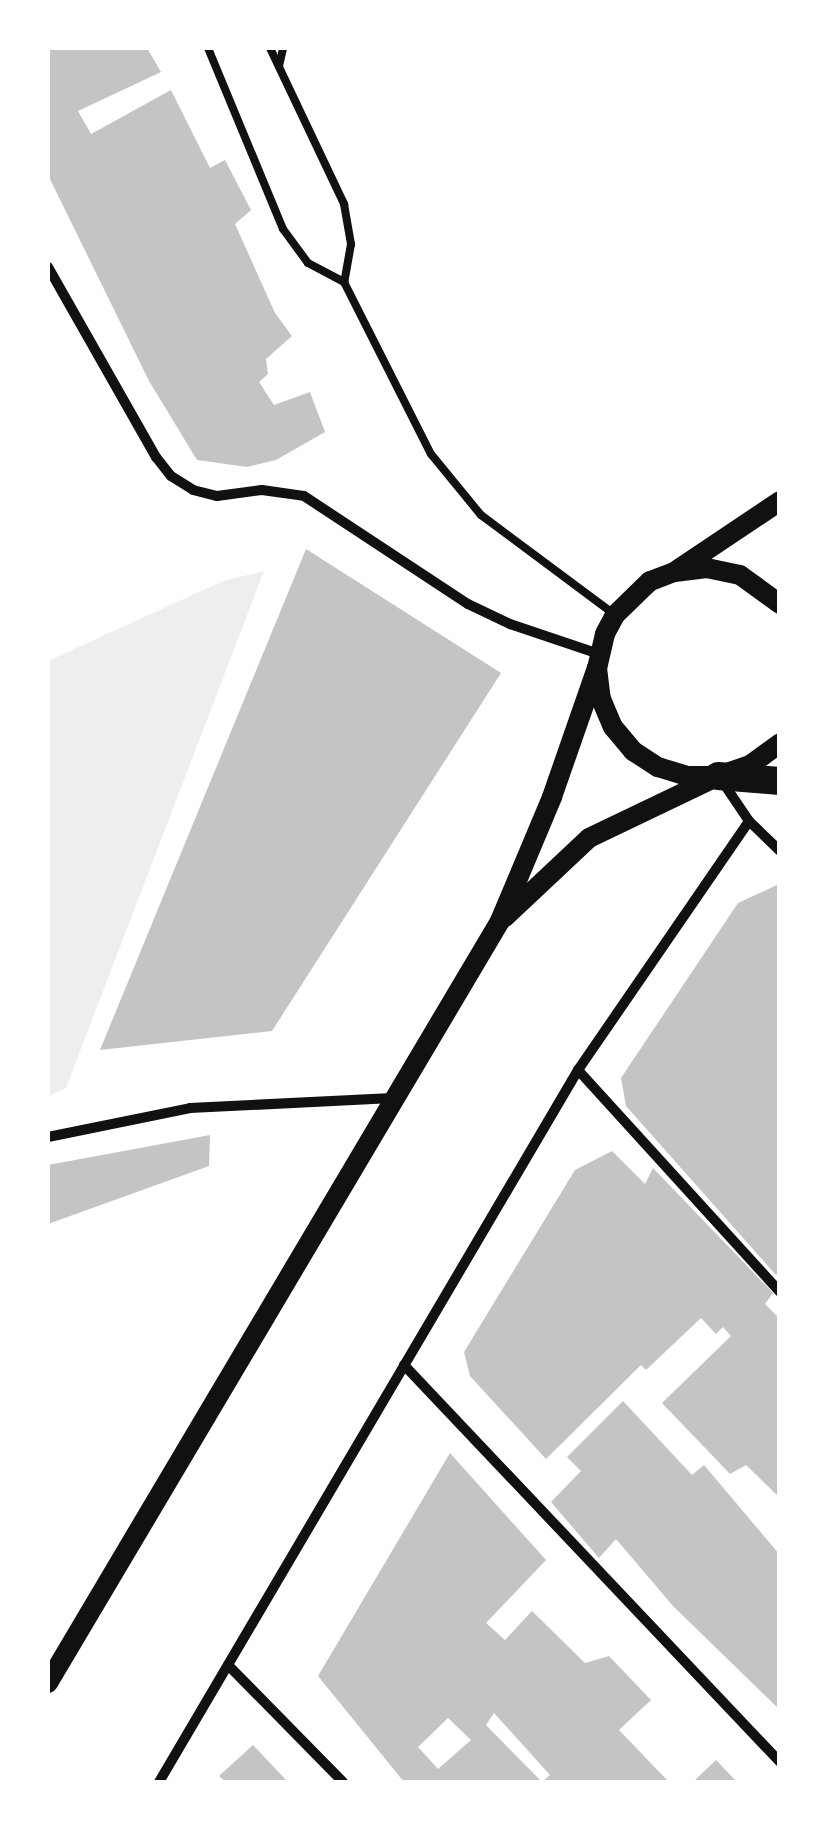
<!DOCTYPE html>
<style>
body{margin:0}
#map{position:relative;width:827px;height:1830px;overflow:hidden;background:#fff;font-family:Mulish,sans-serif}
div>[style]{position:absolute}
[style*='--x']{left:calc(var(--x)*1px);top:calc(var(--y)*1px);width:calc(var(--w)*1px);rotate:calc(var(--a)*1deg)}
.green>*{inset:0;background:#eee}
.building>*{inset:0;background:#c4c4c4}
.service>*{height:8px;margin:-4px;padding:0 4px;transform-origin:4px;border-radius:4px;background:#111}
.minor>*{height:10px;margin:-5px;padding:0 5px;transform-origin:5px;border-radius:5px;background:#111}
.secondary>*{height:20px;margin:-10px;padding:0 10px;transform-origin:10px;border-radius:10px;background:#111}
.trunk>*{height:28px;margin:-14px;padding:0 14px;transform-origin:14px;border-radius:14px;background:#111}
span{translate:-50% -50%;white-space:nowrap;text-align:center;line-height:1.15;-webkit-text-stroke:9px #fff;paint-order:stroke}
.frame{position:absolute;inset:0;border:50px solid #fff;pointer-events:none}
</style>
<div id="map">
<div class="green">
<div style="clip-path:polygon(264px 571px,66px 1088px,48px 1096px,48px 661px,223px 581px)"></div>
</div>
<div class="building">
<div style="clip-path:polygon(48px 48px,147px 48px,161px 72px,78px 111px,91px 134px,171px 90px,210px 168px,225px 160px,251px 210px,235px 224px,275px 313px,292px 336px,266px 359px,268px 374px,259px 382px,274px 405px,310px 392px,325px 432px,276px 460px,247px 467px,197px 460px,149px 381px,48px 175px)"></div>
<div style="clip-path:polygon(306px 549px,501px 673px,272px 1031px,100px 1050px)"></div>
<div style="clip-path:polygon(777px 885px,780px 1271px,776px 1275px,626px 1106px,621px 1078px,738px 903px)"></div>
<div style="clip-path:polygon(210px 1135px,209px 1166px,48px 1224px,48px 1165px)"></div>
<div style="clip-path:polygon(612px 1151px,645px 1184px,653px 1168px,773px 1293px,765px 1304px,780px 1319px,780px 1498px,746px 1465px,730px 1474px,662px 1403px,731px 1336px,723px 1327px,716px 1334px,701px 1318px,646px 1370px,641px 1365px,546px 1459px,470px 1376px,464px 1352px,575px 1170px)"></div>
<div style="clip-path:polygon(623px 1401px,692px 1475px,704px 1465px,780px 1555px,780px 1710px,673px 1606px,616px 1539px,599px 1558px,551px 1502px,581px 1471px,567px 1457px)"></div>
<div style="clip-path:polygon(evenodd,450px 1453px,546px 1560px,486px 1623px,505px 1640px,532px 1611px,585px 1663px,609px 1656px,651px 1700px,619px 1730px,669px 1782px,542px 1782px,550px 1775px,494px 1713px,486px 1725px,542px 1782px,404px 1782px,318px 1676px,450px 1453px,448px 1718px,471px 1740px,438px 1769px,418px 1747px,448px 1718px)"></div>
<div style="clip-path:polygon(253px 1745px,288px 1782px,226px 1782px,219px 1776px)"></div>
<div style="clip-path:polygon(716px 1760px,737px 1782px,693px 1782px)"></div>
</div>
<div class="service">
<div style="--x:208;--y:48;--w:196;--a:67.5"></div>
<div style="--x:283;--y:229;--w:42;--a:53.7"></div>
<div style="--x:308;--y:263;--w:41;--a:27.8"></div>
<div style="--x:270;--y:48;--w:173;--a:64.6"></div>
<div style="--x:344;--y:204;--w:41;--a:80.1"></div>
<div style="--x:351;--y:244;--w:39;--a:100"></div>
<div style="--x:344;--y:282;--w:193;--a:63.2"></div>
<div style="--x:431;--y:454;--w:79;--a:50.7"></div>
<div style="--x:481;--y:515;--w:167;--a:36.7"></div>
<div style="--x:279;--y:66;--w:18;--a:-77"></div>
</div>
<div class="minor">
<div style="--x:48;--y:267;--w:219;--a:60.4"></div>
<div style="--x:156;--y:457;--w:24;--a:52"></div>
<div style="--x:171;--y:476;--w:26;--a:32"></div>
<div style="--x:193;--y:490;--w:25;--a:14"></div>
<div style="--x:217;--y:496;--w:45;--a:-7.6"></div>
<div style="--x:262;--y:490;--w:42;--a:8.1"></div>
<div style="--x:304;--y:496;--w:196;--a:33.4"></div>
<div style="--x:468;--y:604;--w:47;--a:25.5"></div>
<div style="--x:510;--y:624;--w:94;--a:18.6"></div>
<div style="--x:722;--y:781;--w:48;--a:56"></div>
<div style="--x:749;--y:821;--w:43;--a:44.1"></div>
<div style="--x:578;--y:1070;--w:300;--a:47.7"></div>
<div style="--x:48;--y:1137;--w:145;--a:-11.5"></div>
<div style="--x:190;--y:1108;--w:203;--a:-2.8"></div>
<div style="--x:404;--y:1365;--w:547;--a:46.56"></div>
<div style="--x:228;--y:1665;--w:164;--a:45.5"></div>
<div style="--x:159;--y:1782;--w:826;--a:-59.52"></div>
<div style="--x:578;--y:1070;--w:302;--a:-55.5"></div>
</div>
<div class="secondary">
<div style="--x:677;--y:570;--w:124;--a:-33.8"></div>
<div style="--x:780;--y:604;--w:49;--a:-144.1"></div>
<div style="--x:740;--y:575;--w:34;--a:-168"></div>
<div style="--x:707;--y:568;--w:33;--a:173"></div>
<div style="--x:674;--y:572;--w:26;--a:159"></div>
<div style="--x:650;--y:581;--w:49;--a:135.8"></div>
<div style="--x:615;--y:615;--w:21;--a:118"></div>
<div style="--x:605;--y:634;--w:35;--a:103"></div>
<div style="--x:597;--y:668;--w:31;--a:83"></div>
<div style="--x:601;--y:699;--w:30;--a:67"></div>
<div style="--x:613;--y:727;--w:31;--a:50"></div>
<div style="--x:633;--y:751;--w:30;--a:33"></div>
<div style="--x:658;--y:767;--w:31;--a:17"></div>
<div style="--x:688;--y:776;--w:30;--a:0"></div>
<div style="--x:718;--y:776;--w:34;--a:-19"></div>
<div style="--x:750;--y:765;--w:37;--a:-36"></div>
<div style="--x:505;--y:917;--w:115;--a:-43.2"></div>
<div style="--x:589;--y:838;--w:136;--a:-25.6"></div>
<div style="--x:48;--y:1683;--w:886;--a:-59.32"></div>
<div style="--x:500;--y:921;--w:134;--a:-67.2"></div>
<div style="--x:552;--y:797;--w:137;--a:-70.8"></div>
</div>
<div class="trunk">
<div style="--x:718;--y:776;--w:62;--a:4.6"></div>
</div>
<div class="frame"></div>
</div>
